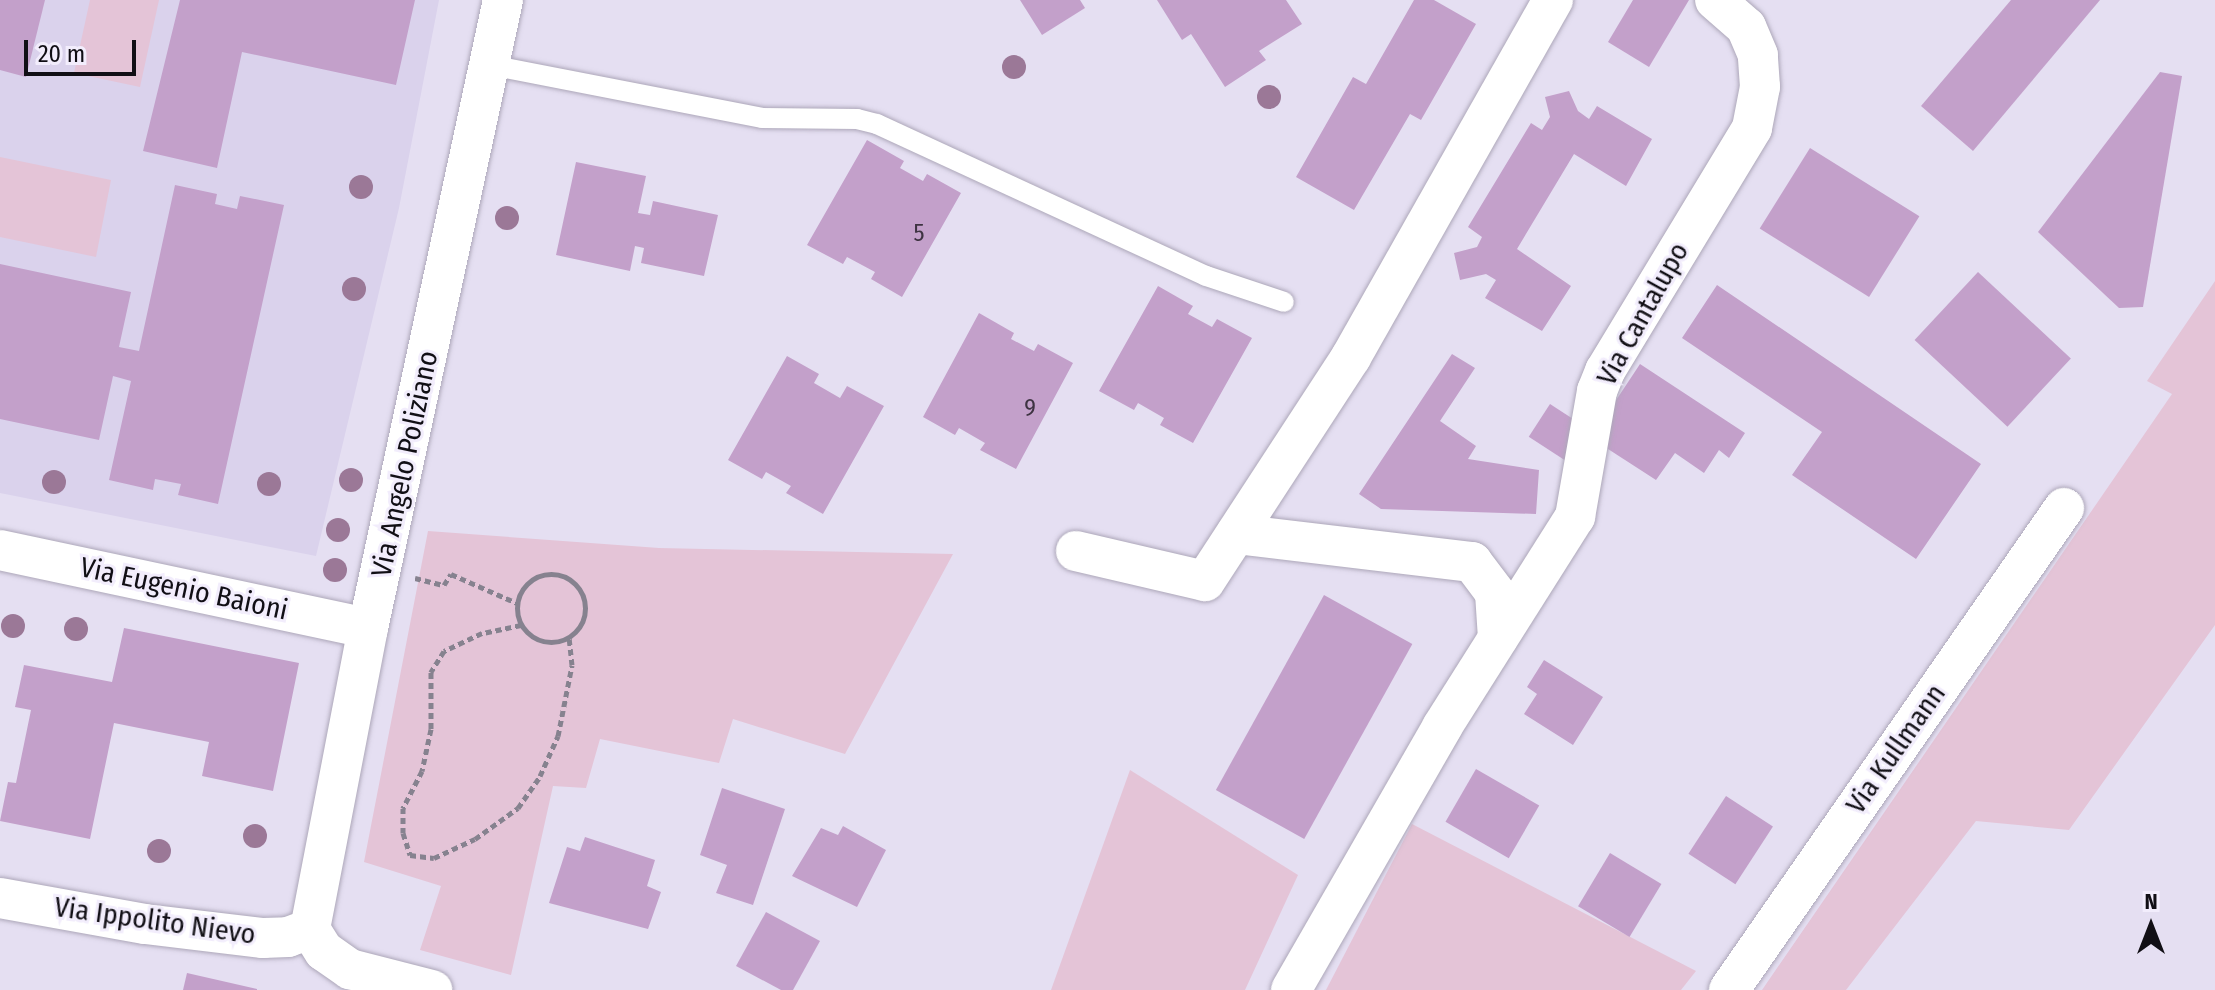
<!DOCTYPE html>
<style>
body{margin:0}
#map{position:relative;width:2215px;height:990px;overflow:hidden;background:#e5dff2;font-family:"Fira Sans Condensed",sans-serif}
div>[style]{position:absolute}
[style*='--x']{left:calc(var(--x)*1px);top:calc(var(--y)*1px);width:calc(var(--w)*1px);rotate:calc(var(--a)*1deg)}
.built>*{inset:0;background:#dad2ec}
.green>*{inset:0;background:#e4c4d7}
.building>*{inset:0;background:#c3a0ca;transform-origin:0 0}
.path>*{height:5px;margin-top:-2.5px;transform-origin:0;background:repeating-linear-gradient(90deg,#86828f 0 6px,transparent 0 10px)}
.path>.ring{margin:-2.5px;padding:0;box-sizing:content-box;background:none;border:5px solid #86828f;border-radius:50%}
.roads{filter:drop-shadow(0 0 2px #ada7b9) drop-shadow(0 0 2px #ada7b9)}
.service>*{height:20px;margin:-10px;padding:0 10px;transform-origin:10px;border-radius:10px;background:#fff}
.minor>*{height:40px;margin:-20px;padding:0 20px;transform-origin:20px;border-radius:20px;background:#fff}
.trees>*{width:24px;height:24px;margin:-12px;border-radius:50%;background:#9b7897}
span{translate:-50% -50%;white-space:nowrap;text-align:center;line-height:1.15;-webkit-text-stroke:6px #f2edfc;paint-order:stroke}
.number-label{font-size:24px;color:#3e3342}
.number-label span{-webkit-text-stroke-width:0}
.street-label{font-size:28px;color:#110f15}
.north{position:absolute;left:2111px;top:886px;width:80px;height:80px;-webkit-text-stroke:6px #f2edfc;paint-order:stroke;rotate:0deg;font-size:22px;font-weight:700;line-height:32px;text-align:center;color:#110f15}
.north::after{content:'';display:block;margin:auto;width:28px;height:36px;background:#110f15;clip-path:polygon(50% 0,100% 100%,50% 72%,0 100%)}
.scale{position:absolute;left:24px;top:40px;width:112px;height:36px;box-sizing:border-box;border:4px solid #110f15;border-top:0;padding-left:10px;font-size:24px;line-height:28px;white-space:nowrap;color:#110f15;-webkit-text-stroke:6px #f2edfc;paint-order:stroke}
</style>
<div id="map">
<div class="built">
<div style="clip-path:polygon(0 0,439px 0,399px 208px,316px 556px,0 493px)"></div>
</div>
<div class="green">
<div style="clip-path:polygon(90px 0,159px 0,140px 87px,74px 73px)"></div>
<div style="clip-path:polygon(0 157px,111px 180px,96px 257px,0 237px)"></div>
<div style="clip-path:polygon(2215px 281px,2215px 625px,2069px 830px,1976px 821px,1846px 990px,1762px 990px,2172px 394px,2147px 381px)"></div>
<div style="clip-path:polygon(428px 531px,659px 548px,953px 554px,845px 754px,733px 719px,719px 763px,600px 739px,586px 788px,553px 786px,511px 975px,420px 950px,441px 886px,364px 862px)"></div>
<div style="clip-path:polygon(1130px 770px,1298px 875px,1245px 990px,1051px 990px)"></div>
<div style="clip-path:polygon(1412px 824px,1696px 971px,1681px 990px,1326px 990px)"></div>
</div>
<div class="building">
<div style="clip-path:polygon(0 0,45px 0,26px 77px,0 70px)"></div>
<div style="clip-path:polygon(180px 0,415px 0,396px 85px,242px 52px,217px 168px,143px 151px)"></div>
<div style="clip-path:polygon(1020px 0,1080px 0,1085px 8px,1042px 35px)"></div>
<div style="clip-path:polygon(1157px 0,1286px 0,1302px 24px,1259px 51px,1266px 60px,1225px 87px,1191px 34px,1182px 40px)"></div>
<div style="clip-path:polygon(1414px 0,1434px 0,1476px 24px,1421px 120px,1410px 114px,1354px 210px,1296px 177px,1353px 77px,1366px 84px)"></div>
<div style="clip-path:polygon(1633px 0,1689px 0,1649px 67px,1608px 42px)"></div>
<div style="clip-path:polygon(2011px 0,2100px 0,1973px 151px,1921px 106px)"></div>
<div style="clip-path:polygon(2160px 72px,2182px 76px,2143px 307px,2119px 308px,2038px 232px)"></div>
<div style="clip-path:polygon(1569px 91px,1578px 111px,1589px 119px,1597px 106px,1652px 139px,1626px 186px,1574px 154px,1517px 249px,1571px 286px,1542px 331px,1485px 298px,1496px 280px,1486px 274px,1460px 280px,1454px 253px,1477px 247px,1482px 237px,1468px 227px,1531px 123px,1542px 130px,1550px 117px,1545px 97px)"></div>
<div style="clip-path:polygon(867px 140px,904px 161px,900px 168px,923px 181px,927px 174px,961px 193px,902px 297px,871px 279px,875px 272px,847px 257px,843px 264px,807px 245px)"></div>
<div style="left:1810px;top:148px;width:129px;height:95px;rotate:32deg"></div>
<div style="clip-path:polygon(576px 162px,646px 176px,638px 213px,650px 215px,653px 201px,718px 215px,704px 276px,641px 263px,644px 248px,635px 246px,630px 271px,556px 255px)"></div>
<div style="clip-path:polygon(175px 185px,217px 194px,215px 204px,237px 209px,240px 196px,284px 205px,218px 504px,178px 495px,181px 484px,155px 479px,153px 490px,109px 480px,131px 381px,113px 376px,99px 440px,0 419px,0 264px,131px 292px,119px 347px,139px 351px)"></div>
<div style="left:1978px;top:272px;width:127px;height:93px;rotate:43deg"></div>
<div style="clip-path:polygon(1717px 285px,1981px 464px,1916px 559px,1792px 475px,1822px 432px,1682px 338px)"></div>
<div style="clip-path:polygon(1158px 286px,1193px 306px,1188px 314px,1212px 327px,1217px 319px,1252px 338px,1193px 443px,1160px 425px,1164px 418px,1138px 403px,1134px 410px,1099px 391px)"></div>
<div style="clip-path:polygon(979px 313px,1014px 333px,1011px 339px,1034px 351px,1038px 344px,1073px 363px,1016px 469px,980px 450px,985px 443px,959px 428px,955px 435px,923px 417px)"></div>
<div style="clip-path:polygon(1452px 354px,1475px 368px,1440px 421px,1476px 446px,1468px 459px,1539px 470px,1536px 514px,1381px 509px,1359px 494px)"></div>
<div style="clip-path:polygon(787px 356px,819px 374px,814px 383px,840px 398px,847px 386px,884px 406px,823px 514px,786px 493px,791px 486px,766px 472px,762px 479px,728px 460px)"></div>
<div style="clip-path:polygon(1640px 364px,1745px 433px,1729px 458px,1719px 450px,1704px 473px,1675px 453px,1656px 480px,1591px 438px)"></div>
<div style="left:1550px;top:404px;width:44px;height:39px;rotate:33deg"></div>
<div style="left:1324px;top:595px;width:101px;height:223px;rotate:29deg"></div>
<div style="clip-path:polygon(124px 628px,299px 663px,273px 791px,202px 776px,209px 742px,114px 723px,90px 839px,0 821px,8px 782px,16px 783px,31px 710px,15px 707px,24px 665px,112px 682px)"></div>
<div style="clip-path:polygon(1544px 660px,1603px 697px,1573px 745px,1524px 714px,1537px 694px,1527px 687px)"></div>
<div style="left:1476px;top:769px;width:73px;height:61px;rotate:30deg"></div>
<div style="clip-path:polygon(722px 788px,785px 809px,753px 905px,716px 893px,727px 865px,700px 855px)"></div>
<div style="left:1726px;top:796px;width:56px;height:69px;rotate:33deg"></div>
<div style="clip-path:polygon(843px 826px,886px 850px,857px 907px,792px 876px,821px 828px,838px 835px)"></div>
<div style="clip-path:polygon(585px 837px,655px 860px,647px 886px,661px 892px,648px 929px,549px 903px,567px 847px,580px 851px)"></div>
<div style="left:1610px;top:853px;width:60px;height:62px;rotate:31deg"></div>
<div style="clip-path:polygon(766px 912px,820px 941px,793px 990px,781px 990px,736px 966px)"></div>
<div style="clip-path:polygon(187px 973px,257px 989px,257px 990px,183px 990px)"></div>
</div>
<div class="path">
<div class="ring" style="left:517px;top:574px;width:63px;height:63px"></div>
<div style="--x:415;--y:578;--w:30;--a:14"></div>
<div style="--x:444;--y:585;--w:13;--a:-58"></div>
<div style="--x:451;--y:574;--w:72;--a:23.7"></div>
<div style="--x:521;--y:625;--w:40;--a:168"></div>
<div style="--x:482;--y:633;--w:42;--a:154.7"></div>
<div style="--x:444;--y:651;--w:25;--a:122"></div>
<div style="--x:431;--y:672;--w:57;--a:90"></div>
<div style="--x:431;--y:729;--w:43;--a:102.1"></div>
<div style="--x:422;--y:771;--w:42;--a:117.2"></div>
<div style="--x:403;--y:808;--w:25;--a:90"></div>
<div style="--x:403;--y:833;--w:23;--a:72"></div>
<div style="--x:410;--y:855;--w:24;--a:7"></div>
<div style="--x:434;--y:858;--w:45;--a:-24.9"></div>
<div style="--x:475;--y:839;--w:53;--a:-35.8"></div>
<div style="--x:518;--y:808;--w:39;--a:-55"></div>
<div style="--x:540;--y:776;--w:44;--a:-65.8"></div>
<div style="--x:558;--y:736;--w:72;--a:-78.8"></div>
<div style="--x:572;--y:665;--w:27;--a:-96"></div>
</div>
<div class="roads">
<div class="service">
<div style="--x:490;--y:65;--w:277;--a:11"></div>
<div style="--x:762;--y:118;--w:95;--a:0.6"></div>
<div style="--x:857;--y:119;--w:21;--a:14"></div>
<div style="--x:877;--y:124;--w:362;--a:24.8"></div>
<div style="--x:1206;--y:276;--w:82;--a:18.4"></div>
</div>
<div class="minor">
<div style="--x:1236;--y:534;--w:238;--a:6.8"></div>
<div style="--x:1472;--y:562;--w:39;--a:53"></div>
<div style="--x:1495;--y:593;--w:45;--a:86.2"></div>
<div style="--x:0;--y:550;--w:376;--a:12"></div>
<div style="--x:1076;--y:551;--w:132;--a:13.1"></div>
<div style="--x:1205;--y:581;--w:267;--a:-56.9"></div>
<div style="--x:1351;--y:357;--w:410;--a:-60.5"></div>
<div style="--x:0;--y:898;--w:147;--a:10.2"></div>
<div style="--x:145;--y:924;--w:119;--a:6.8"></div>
<div style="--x:263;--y:938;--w:25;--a:-2"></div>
<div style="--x:288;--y:937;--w:23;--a:-20"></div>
<div style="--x:310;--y:929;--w:307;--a:-79.1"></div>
<div style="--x:368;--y:628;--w:642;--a:-77.87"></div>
<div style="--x:310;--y:929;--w:26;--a:58"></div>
<div style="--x:324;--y:951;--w:32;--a:35"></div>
<div style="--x:350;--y:969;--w:85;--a:14.4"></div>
<div style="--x:1291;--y:990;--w:303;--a:-60.1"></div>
<div style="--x:1442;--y:727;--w:249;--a:-57.7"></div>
<div style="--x:1575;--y:517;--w:128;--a:-80.1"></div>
<div style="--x:1597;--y:391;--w:22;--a:-68"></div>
<div style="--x:1605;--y:371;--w:284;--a:-58.8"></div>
<div style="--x:1752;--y:128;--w:42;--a:-79"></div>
<div style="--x:1760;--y:87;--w:32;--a:-94"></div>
<div style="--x:1758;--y:55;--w:30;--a:-113"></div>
<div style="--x:1746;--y:27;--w:41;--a:-138.9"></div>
<div style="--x:1729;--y:990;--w:587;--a:-55.2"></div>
</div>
</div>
<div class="trees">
<div style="left:1014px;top:67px"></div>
<div style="left:1269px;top:97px"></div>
<div style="left:361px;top:187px"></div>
<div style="left:507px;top:218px"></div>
<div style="left:354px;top:289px"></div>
<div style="left:351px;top:480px"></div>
<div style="left:54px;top:482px"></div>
<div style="left:269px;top:484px"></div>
<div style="left:338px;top:530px"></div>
<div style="left:335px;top:570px"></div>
<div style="left:13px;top:626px"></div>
<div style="left:76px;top:629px"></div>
<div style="left:255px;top:836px"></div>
<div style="left:159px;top:851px"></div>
</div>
<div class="number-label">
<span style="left:919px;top:234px">5</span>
<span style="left:1030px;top:409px">9</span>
</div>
<div class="street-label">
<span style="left:1643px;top:314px;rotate:-61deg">Via Cantalupo</span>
<span style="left:405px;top:464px;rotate:-78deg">Via Angelo Poliziano</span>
<span style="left:184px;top:589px;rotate:12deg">Via Eugenio Baioni</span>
<span style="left:1896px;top:749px;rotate:-55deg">Via Kullmann</span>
<span style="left:155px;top:921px;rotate:8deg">Via Ippolito Nievo</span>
</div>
<div class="north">N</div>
<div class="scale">20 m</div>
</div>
